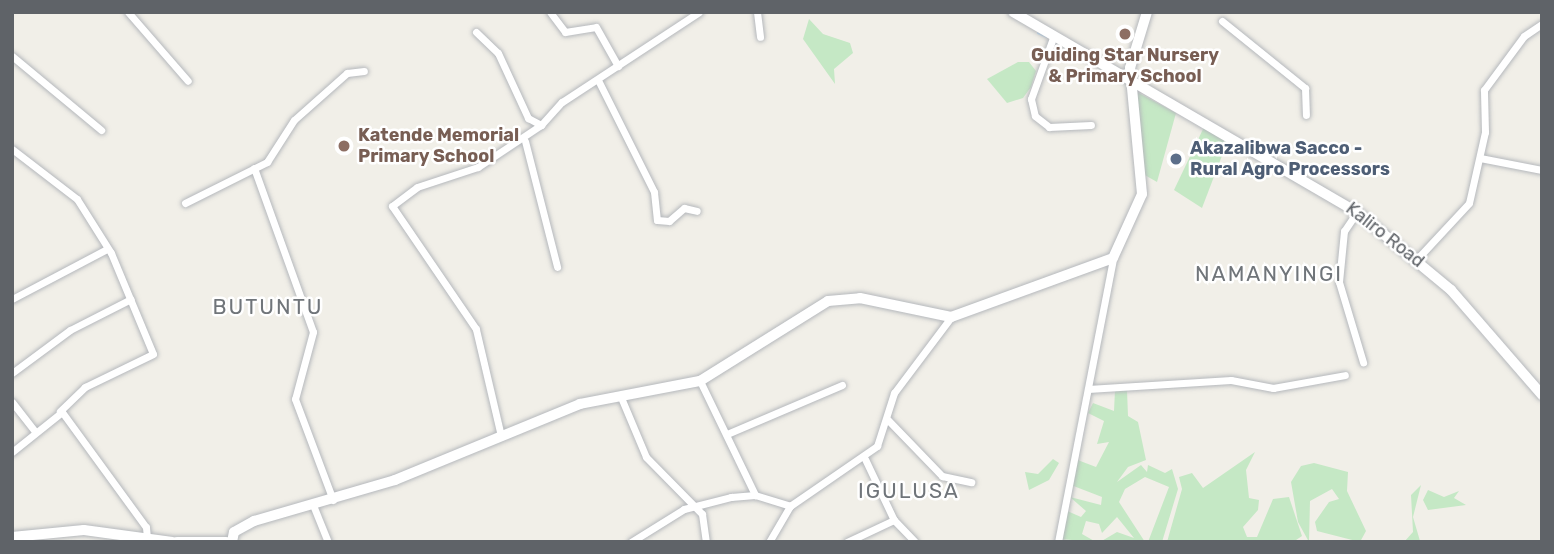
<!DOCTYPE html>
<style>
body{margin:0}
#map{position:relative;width:1554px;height:554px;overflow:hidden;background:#f1efe8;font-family:Rubik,sans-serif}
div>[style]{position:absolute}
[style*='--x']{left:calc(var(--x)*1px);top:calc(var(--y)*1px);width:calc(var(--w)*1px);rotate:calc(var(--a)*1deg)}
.green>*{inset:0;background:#c5e8c5}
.stream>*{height:2px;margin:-1px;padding:0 1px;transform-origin:1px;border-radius:1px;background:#aadaff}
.roads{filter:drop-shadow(0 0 2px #b5b8bc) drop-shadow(0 0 2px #b5b8bc)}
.street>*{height:7px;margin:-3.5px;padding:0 3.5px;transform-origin:3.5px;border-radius:3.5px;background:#fff}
.secondary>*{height:10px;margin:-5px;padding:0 5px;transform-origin:5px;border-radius:5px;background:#fff}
.dots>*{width:19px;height:19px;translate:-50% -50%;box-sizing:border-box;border:4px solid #fff;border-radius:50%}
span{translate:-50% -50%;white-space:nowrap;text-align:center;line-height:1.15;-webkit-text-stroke:5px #fff;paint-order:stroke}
.education-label{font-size:18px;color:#785e54;font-weight:700}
.left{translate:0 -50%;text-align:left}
.service-label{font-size:18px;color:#4e5e75;font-weight:700}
.street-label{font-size:18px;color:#5f6368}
.quarter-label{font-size:21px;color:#70757a;letter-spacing:2px}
.frame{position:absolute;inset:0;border:14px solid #5f6368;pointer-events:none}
</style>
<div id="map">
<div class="green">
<div style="clip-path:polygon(809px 19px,823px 34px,850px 43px,853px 53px,834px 69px,835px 84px,803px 39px)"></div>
<div style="clip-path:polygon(1018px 62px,1029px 62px,1036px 71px,1031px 87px,1023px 98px,1007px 103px,987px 79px)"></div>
<div style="clip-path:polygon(1137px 92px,1176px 113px,1157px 182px,1143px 174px)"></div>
<div style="clip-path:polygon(1204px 127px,1228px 140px,1202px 208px,1174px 190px)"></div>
<div style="clip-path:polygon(1115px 390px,1127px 390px,1128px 416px,1138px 422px,1146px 460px,1128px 467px,1117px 482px,1141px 465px,1147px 472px,1148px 465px,1165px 473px,1172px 469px,1178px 489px,1162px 542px,1148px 542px,1169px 487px,1145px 477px,1125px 489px,1119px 502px,1145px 542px,1100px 542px,1117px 532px,1134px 538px,1117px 517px,1102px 533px,1099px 524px,1086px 521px,1082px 534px,1096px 542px,1060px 539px,1065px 510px,1081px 517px,1086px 511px,1070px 497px,1101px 505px,1102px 497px,1071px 485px,1075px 459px,1096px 467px,1109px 442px,1097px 444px,1104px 421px,1088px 413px,1093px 403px,1114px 411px)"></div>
<div style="clip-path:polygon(1255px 452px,1246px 470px,1249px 498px,1259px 500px,1258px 510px,1243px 527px,1247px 537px,1257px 537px,1273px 499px,1289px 497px,1302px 536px,1293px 542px,1167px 542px,1182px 489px,1179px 477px,1192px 473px,1203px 488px)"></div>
<div style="clip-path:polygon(1053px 459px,1059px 463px,1049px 480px,1029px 490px,1025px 472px,1038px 474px)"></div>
<div style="clip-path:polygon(1314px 463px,1348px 472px,1347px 491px,1366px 531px,1360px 542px,1317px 531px,1315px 522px,1329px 502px,1339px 499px,1332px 489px,1310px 501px,1309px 542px,1298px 522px,1291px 482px,1301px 466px)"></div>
<div style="clip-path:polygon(1421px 485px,1413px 517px,1420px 541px,1404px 542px,1413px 532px,1411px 495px)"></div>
<div style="clip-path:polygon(1428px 490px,1444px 497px,1459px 491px,1454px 498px,1466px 505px,1428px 510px,1423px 500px)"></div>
</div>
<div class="stream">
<div style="--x:1038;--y:33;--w:10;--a:24"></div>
</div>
<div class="roads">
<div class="street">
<div style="--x:128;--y:12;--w:91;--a:49"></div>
<div style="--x:550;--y:12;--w:25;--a:53"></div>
<div style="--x:565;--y:32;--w:31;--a:-9"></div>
<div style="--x:596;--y:27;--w:45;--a:60.6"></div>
<div style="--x:757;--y:12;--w:25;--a:83"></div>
<div style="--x:1222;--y:21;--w:107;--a:38.9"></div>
<div style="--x:1305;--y:88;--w:27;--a:88"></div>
<div style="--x:476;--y:32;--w:30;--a:44"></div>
<div style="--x:498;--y:53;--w:72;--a:65.2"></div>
<div style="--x:528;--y:118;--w:15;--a:28"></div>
<div style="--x:541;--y:125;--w:31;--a:-48"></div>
<div style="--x:562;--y:102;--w:164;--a:-33.3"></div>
<div style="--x:1054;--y:35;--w:68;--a:109.8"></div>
<div style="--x:1031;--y:99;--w:17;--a:77"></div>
<div style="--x:1035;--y:116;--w:18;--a:38"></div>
<div style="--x:1049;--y:127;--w:42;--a:-2.7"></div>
<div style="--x:12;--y:56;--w:116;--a:39.7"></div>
<div style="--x:599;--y:82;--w:123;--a:63.4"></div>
<div style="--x:654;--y:192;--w:28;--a:84"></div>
<div style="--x:657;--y:220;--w:12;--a:5"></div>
<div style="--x:669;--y:221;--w:20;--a:-41"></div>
<div style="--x:684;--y:208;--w:13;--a:13"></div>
<div style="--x:525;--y:141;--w:130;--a:75.7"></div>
<div style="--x:12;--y:149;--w:82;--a:37.6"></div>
<div style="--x:77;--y:199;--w:64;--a:57.8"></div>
<div style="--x:111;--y:253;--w:109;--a:67.4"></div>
<div style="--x:153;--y:354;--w:76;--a:154.1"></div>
<div style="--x:85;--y:387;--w:35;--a:136"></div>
<div style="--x:1480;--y:158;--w:63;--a:11"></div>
<div style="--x:254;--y:168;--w:174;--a:70.2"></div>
<div style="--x:313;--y:332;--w:69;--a:105"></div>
<div style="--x:295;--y:399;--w:108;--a:69.4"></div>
<div style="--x:185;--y:203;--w:92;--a:-26.6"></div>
<div style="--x:267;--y:162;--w:50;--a:-57.3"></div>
<div style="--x:294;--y:120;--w:71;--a:-41.6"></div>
<div style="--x:347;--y:73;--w:17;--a:-7"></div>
<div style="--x:1357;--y:212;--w:23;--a:124"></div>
<div style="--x:1344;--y:231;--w:51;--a:95.6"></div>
<div style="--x:1339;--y:282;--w:84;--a:73.3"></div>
<div style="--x:1417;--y:259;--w:76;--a:-47.1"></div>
<div style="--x:1469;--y:203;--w:73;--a:-77.3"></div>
<div style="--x:1485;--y:132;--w:42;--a:-91.4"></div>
<div style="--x:1484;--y:90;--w:67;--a:-53.5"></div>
<div style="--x:1524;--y:36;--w:22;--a:-34"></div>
<div style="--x:12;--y:299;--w:107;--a:-27.8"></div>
<div style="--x:12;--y:373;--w:72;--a:-36.6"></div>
<div style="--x:70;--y:330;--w:68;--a:-26.9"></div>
<div style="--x:700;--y:381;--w:127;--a:64.2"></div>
<div style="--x:1088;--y:389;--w:143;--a:-3.6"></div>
<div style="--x:1231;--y:380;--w:43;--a:10.8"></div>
<div style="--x:1273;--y:388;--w:73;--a:-10.2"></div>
<div style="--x:620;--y:395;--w:67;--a:67.2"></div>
<div style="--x:646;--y:457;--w:80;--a:45.5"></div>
<div style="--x:702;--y:514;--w:28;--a:82"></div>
<div style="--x:12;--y:402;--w:36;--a:52"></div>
<div style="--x:888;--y:420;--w:78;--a:46"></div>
<div style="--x:942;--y:476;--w:30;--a:12"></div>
<div style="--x:727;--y:434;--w:125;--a:-23.1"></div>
<div style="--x:501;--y:436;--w:110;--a:-103.2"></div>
<div style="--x:476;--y:329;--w:149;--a:-124.3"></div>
<div style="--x:392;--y:206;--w:31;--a:-37"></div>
<div style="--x:417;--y:187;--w:64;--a:-18.2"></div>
<div style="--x:478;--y:167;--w:76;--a:-33.7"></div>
<div style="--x:12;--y:452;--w:64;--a:-38.7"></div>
<div style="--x:62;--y:412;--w:142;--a:53.9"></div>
<div style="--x:146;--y:527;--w:12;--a:85"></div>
<div style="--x:865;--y:459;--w:68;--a:64.6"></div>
<div style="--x:894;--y:520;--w:30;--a:46"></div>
<div style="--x:313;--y:505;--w:40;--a:68"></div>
<div style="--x:631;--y:542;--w:62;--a:-31.9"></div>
<div style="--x:684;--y:509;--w:49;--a:-14.3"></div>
<div style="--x:731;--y:497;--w:24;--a:-5"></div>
<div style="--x:755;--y:495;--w:37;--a:17"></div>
<div style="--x:769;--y:542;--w:42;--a:-59.7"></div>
<div style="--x:790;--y:506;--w:106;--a:-34.6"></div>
<div style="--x:877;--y:446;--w:56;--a:-72.2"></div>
<div style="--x:894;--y:393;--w:95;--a:-53.1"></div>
<div style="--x:847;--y:542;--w:52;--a:-25.1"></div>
<div style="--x:1058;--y:542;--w:289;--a:-79"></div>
</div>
<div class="secondary">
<div style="--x:1013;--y:12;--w:398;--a:30.2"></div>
<div style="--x:1357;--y:212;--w:122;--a:39.7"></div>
<div style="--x:1451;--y:290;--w:139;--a:49.1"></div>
<div style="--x:12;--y:537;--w:72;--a:-5.6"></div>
<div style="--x:84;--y:530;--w:89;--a:7.8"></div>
<div style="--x:177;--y:542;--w:49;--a:0"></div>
<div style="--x:232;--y:542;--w:10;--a:-79"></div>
<div style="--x:234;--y:532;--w:23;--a:-29"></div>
<div style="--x:254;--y:521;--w:147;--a:-16.2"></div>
<div style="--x:395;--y:480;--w:200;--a:-22.3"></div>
<div style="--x:580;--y:404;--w:122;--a:-10.9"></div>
<div style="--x:700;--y:381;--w:151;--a:-32"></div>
<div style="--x:828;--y:301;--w:32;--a:-5"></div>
<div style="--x:860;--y:298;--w:93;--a:11.8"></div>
<div style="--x:951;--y:317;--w:172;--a:-20"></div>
<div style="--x:1113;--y:258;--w:70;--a:-65.6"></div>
<div style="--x:1142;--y:194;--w:127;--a:-95.4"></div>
<div style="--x:1130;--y:68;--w:59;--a:-73.1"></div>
</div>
</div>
<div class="dots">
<div style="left:1125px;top:34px;background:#8d6e63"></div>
<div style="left:344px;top:146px;background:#8d6e63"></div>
<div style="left:1176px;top:159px;background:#5c6f8a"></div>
</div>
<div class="education-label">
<span style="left:1125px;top:66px">Guiding Star Nursery<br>&amp; Primary School</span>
<span class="left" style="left:358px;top:146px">Katende Memorial<br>Primary School</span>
</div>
<div class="service-label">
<span class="left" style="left:1190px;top:159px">Akazalibwa Sacco -<br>Rural Agro Processors</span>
</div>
<div class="street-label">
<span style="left:1385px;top:235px;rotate:38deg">Kaliro Road</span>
</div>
<div class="quarter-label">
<span style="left:1269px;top:274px">NAMANYINGI</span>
<span style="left:268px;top:307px">BUTUNTU</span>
<span style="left:909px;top:491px">IGULUSA</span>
</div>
<div class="frame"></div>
</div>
